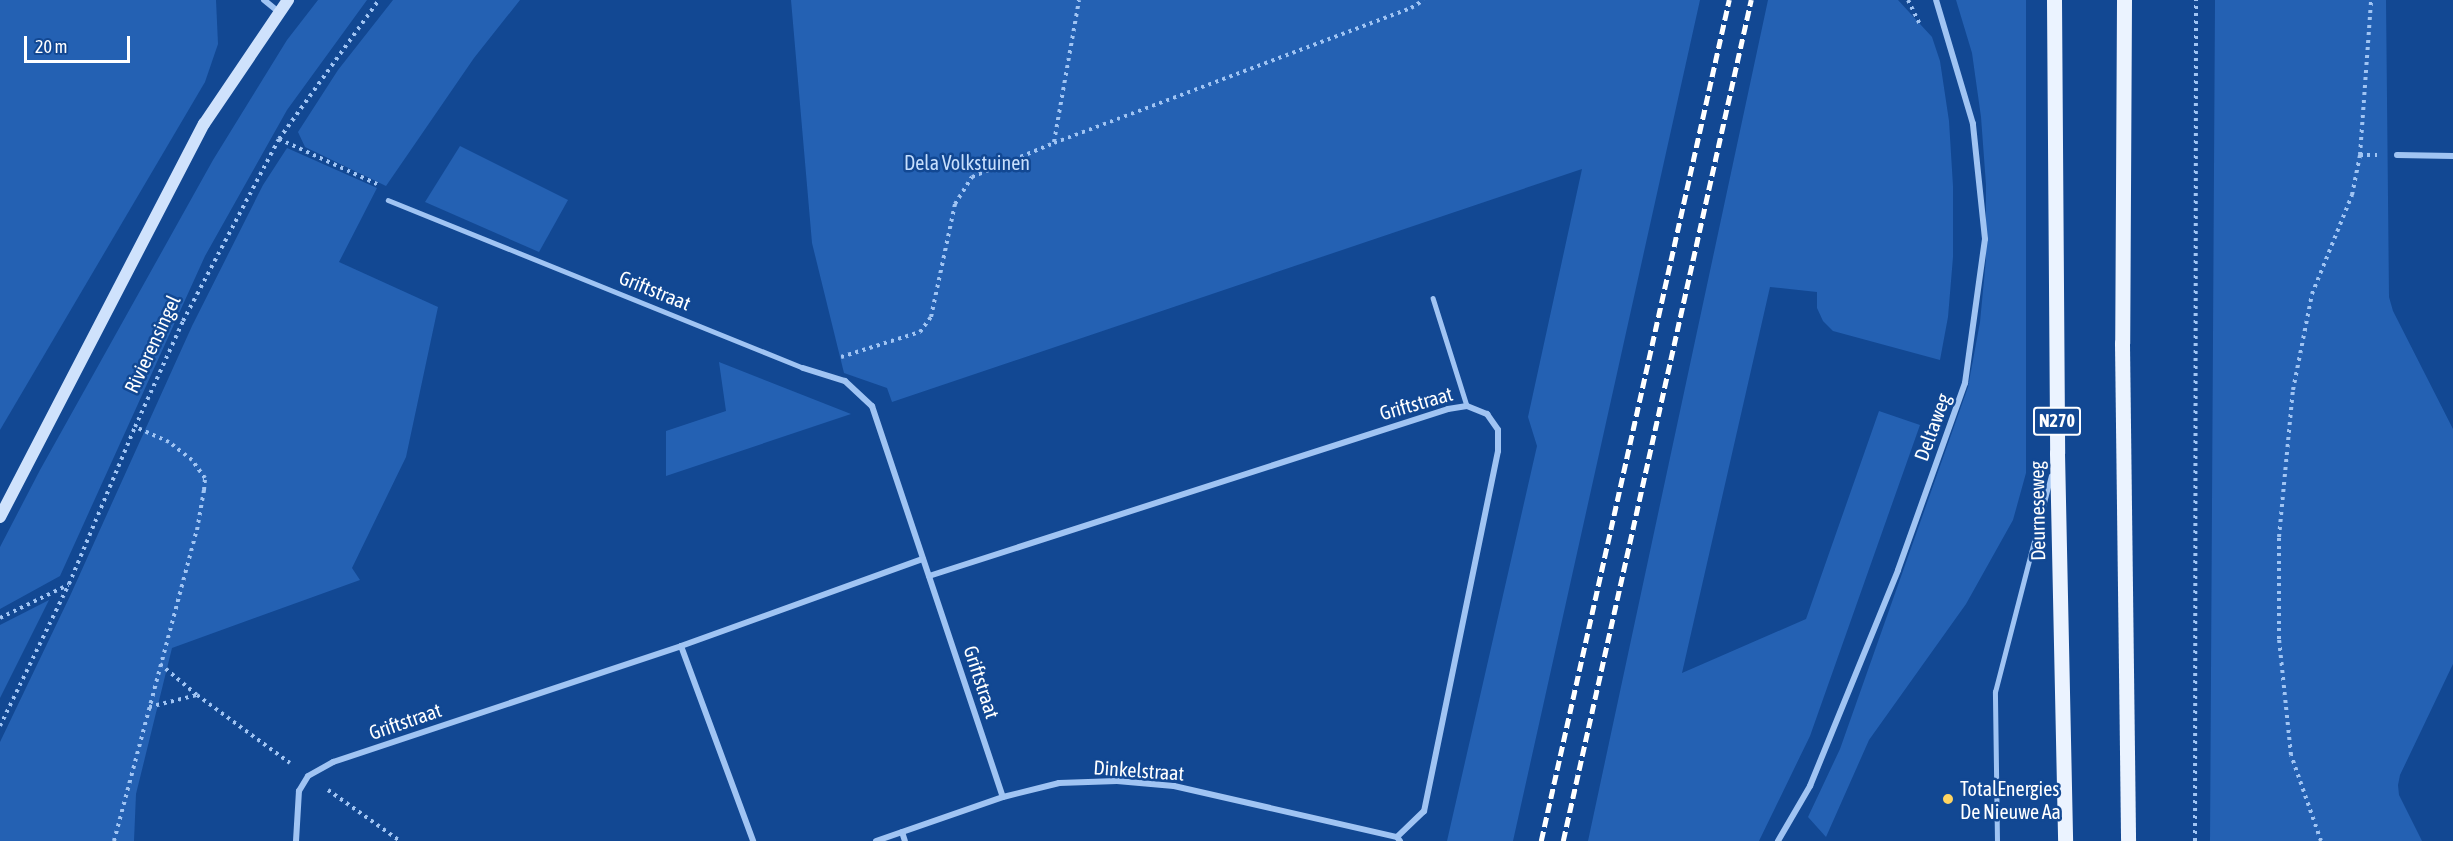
<!DOCTYPE html>
<html>
<head>
<meta charset="utf-8">
<style>
  body { margin:0 }
  #map { position:relative; width:2453px; height:841px; overflow:hidden; background:#124893; font-family:"Asap Condensed",sans-serif }
  div>[style] { position:absolute }
  [style*='--x'] { left:calc(var(--x)*1px); top:calc(var(--y)*1px); width:calc(var(--w)*1px); rotate:calc(var(--a)*1deg) }
  .green>* { inset:0; background:#2461b3 }
  .path>* { height:4px; margin-top:-2px; transform-origin:0; background:repeating-linear-gradient(90deg,#a0c4f3 0 3px,transparent 0 7.5px) }
  .service>* { height:4.5px; margin:-2.25px; padding:0 2.25px; transform-origin:2.25px; border-radius:2.25px; background:#a0c4f3 }
  .minor>* { height:6px; margin:-3px; padding:0 3px; transform-origin:3px; border-radius:3px; background:#a0c4f3 }
  .secondary>* { height:12px; margin:-6px; padding:0 6px; transform-origin:6px; border-radius:6px; background:#cfe2fc }
  .primary>* { height:15px; margin:-7.5px; padding:0 7.5px; transform-origin:7.5px; border-radius:7.5px; background:#ebf3ff }
  .rail>* { height:4.5px; margin-top:-2.25px; transform-origin:0; background:repeating-linear-gradient(90deg,#fff 0 10px,transparent 0 14.5px) }
  .dots>* { width:16px; height:16px; translate:-50% -50%; box-sizing:border-box; border:3px solid #124893; border-radius:50% }
  span { translate:-50% -50%; white-space:nowrap; text-align:center; line-height:1.15; -webkit-text-stroke:5px #124893; paint-order:stroke }
  .shield-label span { padding:2px 4px; background:#124893; border:2px solid; border-radius:4px; -webkit-text-stroke-width:0 }
  .shield-label { font-size:18px; color:#fff; font-weight:700 }
  .park-label { font-size:20px; color:#c7dffd }
  .street-label { font-size:20px; color:#fff }
  .poi-label { font-size:20px; color:#fff }
  .left { translate:0 -50%; text-align:left }
  .scale { position:absolute; left:24px; top:36px; width:106px; height:27px; box-sizing:border-box; border:3px solid #fff; border-top:0; padding-left:8px; font-size:18px; line-height:21px; white-space:nowrap; color:#fff; -webkit-text-stroke:4px #124893; paint-order:stroke }
</style>
</head>
<body>
<div id="map">
  <div class="green">
    <i style="clip-path:polygon(0 0,216px 0,218px 44px,205px 82px,0 430px)"></i>
    <i style="clip-path:polygon(318px 0,367px 0,287px 110px,205px 256px,60px 576px,0 609px,0 547px,40px 470px,213px 160px,287px 40px)"></i>
    <i style="clip-path:polygon(393px 0,520px 0,474px 58px,386px 186px,305px 147px,298px 132px,338px 70px)"></i>
    <i style="clip-path:polygon(791px 0,1700px 0,1513px 841px,1447px 841px,1537px 446px,1528px 417px,1582px 169px,892px 402px,887px 388px,844px 373px,812px 243px)"></i>
    <i style="clip-path:polygon(1768px 0,1898px 0,1932px 37px,1940px 61px,1949px 121px,1953px 186px,1953px 257px,1948px 317px,1940px 360px,1833px 331px,1823px 321px,1817px 308px,1817px 292px,1770px 287px,1682px 673px,1806px 619px,1879px 411px,1920px 425px,1810px 736px,1759px 841px,1588px 841px)"></i>
    <i style="clip-path:polygon(1956px 0,2026px 0,2026px 473px,2013px 520px,1966px 604px,1869px 740px,1826px 837px,1808px 817px,1840px 749px,1968px 387px,1980px 322px,1986px 259px,1986px 185px,1981px 117px,1972px 53px)"></i>
    <i style="clip-path:polygon(2215px 0,2386px 0,2389px 297px,2393px 311px,2453px 429px,2453px 664px,2400px 775px,2398px 785px,2399px 795px,2422px 841px,2210px 841px)"></i>
    <i style="clip-path:polygon(460px 146px,568px 200px,539px 252px,425px 202px)"></i>
    <i style="clip-path:polygon(287px 148px,377px 188px,339px 262px,438px 307px,406px 457px,352px 568px,360px 580px,172px 648px,136px 794px,134px 841px,0 841px,0 742px,70px 596px,192px 326px,263px 185px)"></i>
    <i style="clip-path:polygon(719px 362px,851px 414px,666px 476px,666px 431px,726px 411px)"></i>
    <i style="clip-path:polygon(49px 600px,0 698px,0 625px)"></i>
  </div>
  <div class="path">
    <i style="--x:1908;--y:0;--w:28;--a:64"></i>
    <i style="--x:279;--y:139;--w:108;--a:24.7"></i>
    <i style="--x:1054;--y:142;--w:144;--a:-80"></i>
    <i style="--x:2360;--y:155;--w:155;--a:-85.9"></i>
    <i style="--x:841;--y:357;--w:83;--a:-17.6"></i>
    <i style="--x:920;--y:332;--w:19;--a:-54"></i>
    <i style="--x:931;--y:317;--w:116;--a:-78"></i>
    <i style="--x:955;--y:204;--w:32;--a:-58"></i>
    <i style="--x:972;--y:177;--w:89;--a:-22.5"></i>
    <i style="--x:1054;--y:143;--w:382;--a:-20.7"></i>
    <i style="--x:1411;--y:8;--w:15;--a:-32"></i>
    <i style="--x:0;--y:618;--w:76;--a:-25.9"></i>
    <i style="--x:160;--y:664;--w:48;--a:40"></i>
    <i style="--x:197;--y:695;--w:115;--a:36.2"></i>
    <i style="--x:149;--y:707;--w:49;--a:-14"></i>
    <i style="--x:0;--y:726;--w:158;--a:-64.1"></i>
    <i style="--x:69;--y:584;--w:170;--a:-67.2"></i>
    <i style="--x:135;--y:427;--w:116;--a:-65.6"></i>
    <i style="--x:183;--y:321;--w:206;--a:-62.2"></i>
    <i style="--x:279;--y:139;--w:171;--a:-54.3"></i>
    <i style="--x:328;--y:790;--w:88;--a:35.3"></i>
    <i style="--x:114;--y:841;--w:322;--a:-75.1"></i>
    <i style="--x:197;--y:530;--w:41;--a:-80.1"></i>
    <i style="--x:204;--y:490;--w:12;--a:-85"></i>
    <i style="--x:205;--y:478;--w:22;--a:-126"></i>
    <i style="--x:192;--y:460;--w:29;--a:-142"></i>
    <i style="--x:169;--y:442;--w:37;--a:-156"></i>
    <i style="--x:2195;--y:841;--w:841;--a:-89.93"></i>
    <i style="--x:2321;--y:841;--w:91;--a:-109.2"></i>
    <i style="--x:2291;--y:755;--w:117;--a:-95.9"></i>
    <i style="--x:2279;--y:639;--w:102;--a:-90"></i>
    <i style="--x:2279;--y:537;--w:148;--a:-84.6"></i>
    <i style="--x:2293;--y:390;--w:98;--a:-78.8"></i>
    <i style="--x:2312;--y:294;--w:107;--a:-68"></i>
    <i style="--x:2352;--y:195;--w:41;--a:-78.7"></i>
    <i style="--x:2360;--y:155;--w:17;--a:0"></i>
  </div>
  <div class="service">
    <i style="--x:388;--y:200;--w:448;--a:22"></i>
    <i style="--x:1433;--y:298;--w:113;--a:72.5"></i>
    <i style="--x:1997;--y:841;--w:149;--a:-90.8"></i>
    <i style="--x:1995;--y:692;--w:223;--a:-75.5"></i>
  </div>
  <div class="minor">
    <i style="--x:264;--y:0;--w:19;--a:39"></i>
    <i style="--x:2397;--y:155;--w:56;--a:1"></i>
    <i style="--x:803;--y:368;--w:44;--a:17.2"></i>
    <i style="--x:845;--y:381;--w:37;--a:43"></i>
    <i style="--x:872;--y:406;--w:412;--a:71.5"></i>
    <i style="--x:929;--y:576;--w:545;--a:-17.84"></i>
    <i style="--x:1448;--y:409;--w:19;--a:-9"></i>
    <i style="--x:1467;--y:406;--w:22;--a:22"></i>
    <i style="--x:1487;--y:414;--w:19;--a:55"></i>
    <i style="--x:1498;--y:430;--w:21;--a:90"></i>
    <i style="--x:1498;--y:451;--w:368;--a:101.6"></i>
    <i style="--x:1424;--y:811;--w:37;--a:136"></i>
    <i style="--x:681;--y:646;--w:208;--a:69.7"></i>
    <i style="--x:902;--y:832;--w:9;--a:72"></i>
    <i style="--x:296;--y:841;--w:50;--a:-86.6"></i>
    <i style="--x:299;--y:791;--w:17;--a:-59"></i>
    <i style="--x:308;--y:776;--w:29;--a:-29"></i>
    <i style="--x:333;--y:762;--w:367;--a:-18.4"></i>
    <i style="--x:681;--y:646;--w:257;--a:-19.8"></i>
    <i style="--x:876;--y:841;--w:134;--a:-19.1"></i>
    <i style="--x:1003;--y:797;--w:58;--a:-14"></i>
    <i style="--x:1059;--y:783;--w:58;--a:-2"></i>
    <i style="--x:1117;--y:781;--w:57;--a:5"></i>
    <i style="--x:1174;--y:786;--w:229;--a:12.9"></i>
    <i style="--x:1397;--y:837;--w:5;--a:53"></i>
    <i style="--x:1778;--y:841;--w:64;--a:-59.8"></i>
    <i style="--x:1810;--y:786;--w:233;--a:-67.8"></i>
    <i style="--x:1898;--y:570;--w:199;--a:-70.3"></i>
    <i style="--x:1965;--y:383;--w:145;--a:-82.1"></i>
    <i style="--x:1985;--y:239;--w:116;--a:-96"></i>
    <i style="--x:1973;--y:124;--w:129;--a:-106.6"></i>
  </div>
  <div class="secondary">
    <i style="--x:0;--y:517;--w:443;--a:-62.6"></i>
    <i style="--x:204;--y:124;--w:150;--a:-55.9"></i>
  </div>
  <div class="primary">
    <i style="--x:2054;--y:0;--w:453;--a:89.6"></i>
    <i style="--x:2057;--y:453;--w:388;--a:88.8"></i>
    <i style="--x:2124;--y:0;--w:343;--a:90.3"></i>
    <i style="--x:2122;--y:343;--w:498;--a:89.3"></i>
  </div>
  <div class="rail">
    <i style="--x:1541;--y:841;--w:862;--a:-77.4"></i>
    <i style="--x:1563;--y:841;--w:862;--a:-77.4"></i>
  </div>
  <div class="dots">
    <i style="left:1948px;top:799px;background:#ffd561"></i>
  </div>
  <div class="shield-label">
    <span style="left:2057px;top:421px">N270</span>
  </div>
  <div class="park-label">
    <span style="left:967px;top:162px">Dela Volkstuinen</span>
  </div>
  <div class="street-label">
    <span style="left:655px;top:290px;rotate:22deg">Griftstraat</span>
    <span style="left:152px;top:344px;rotate:-65deg">Rivierensingel</span>
    <span style="left:1416px;top:403px;rotate:-16deg">Griftstraat</span>
    <span style="left:1932px;top:427px;rotate:-70deg">Deltaweg</span>
    <span style="left:2037px;top:511px;rotate:-91deg">Deurneseweg</span>
    <span style="left:982px;top:682px;rotate:72deg">Griftstraat</span>
    <span style="left:405px;top:721px;rotate:-19deg">Griftstraat</span>
    <span style="left:1139px;top:770px;rotate:4deg">Dinkelstraat</span>
  </div>
  <div class="poi-label">
    <span class="left" style="left:1960px;top:800px">TotalEnergies<br>De Nieuwe Aa</span>
  </div>
  <div class="scale">20 m</div>
</div>
</body>
</html>
